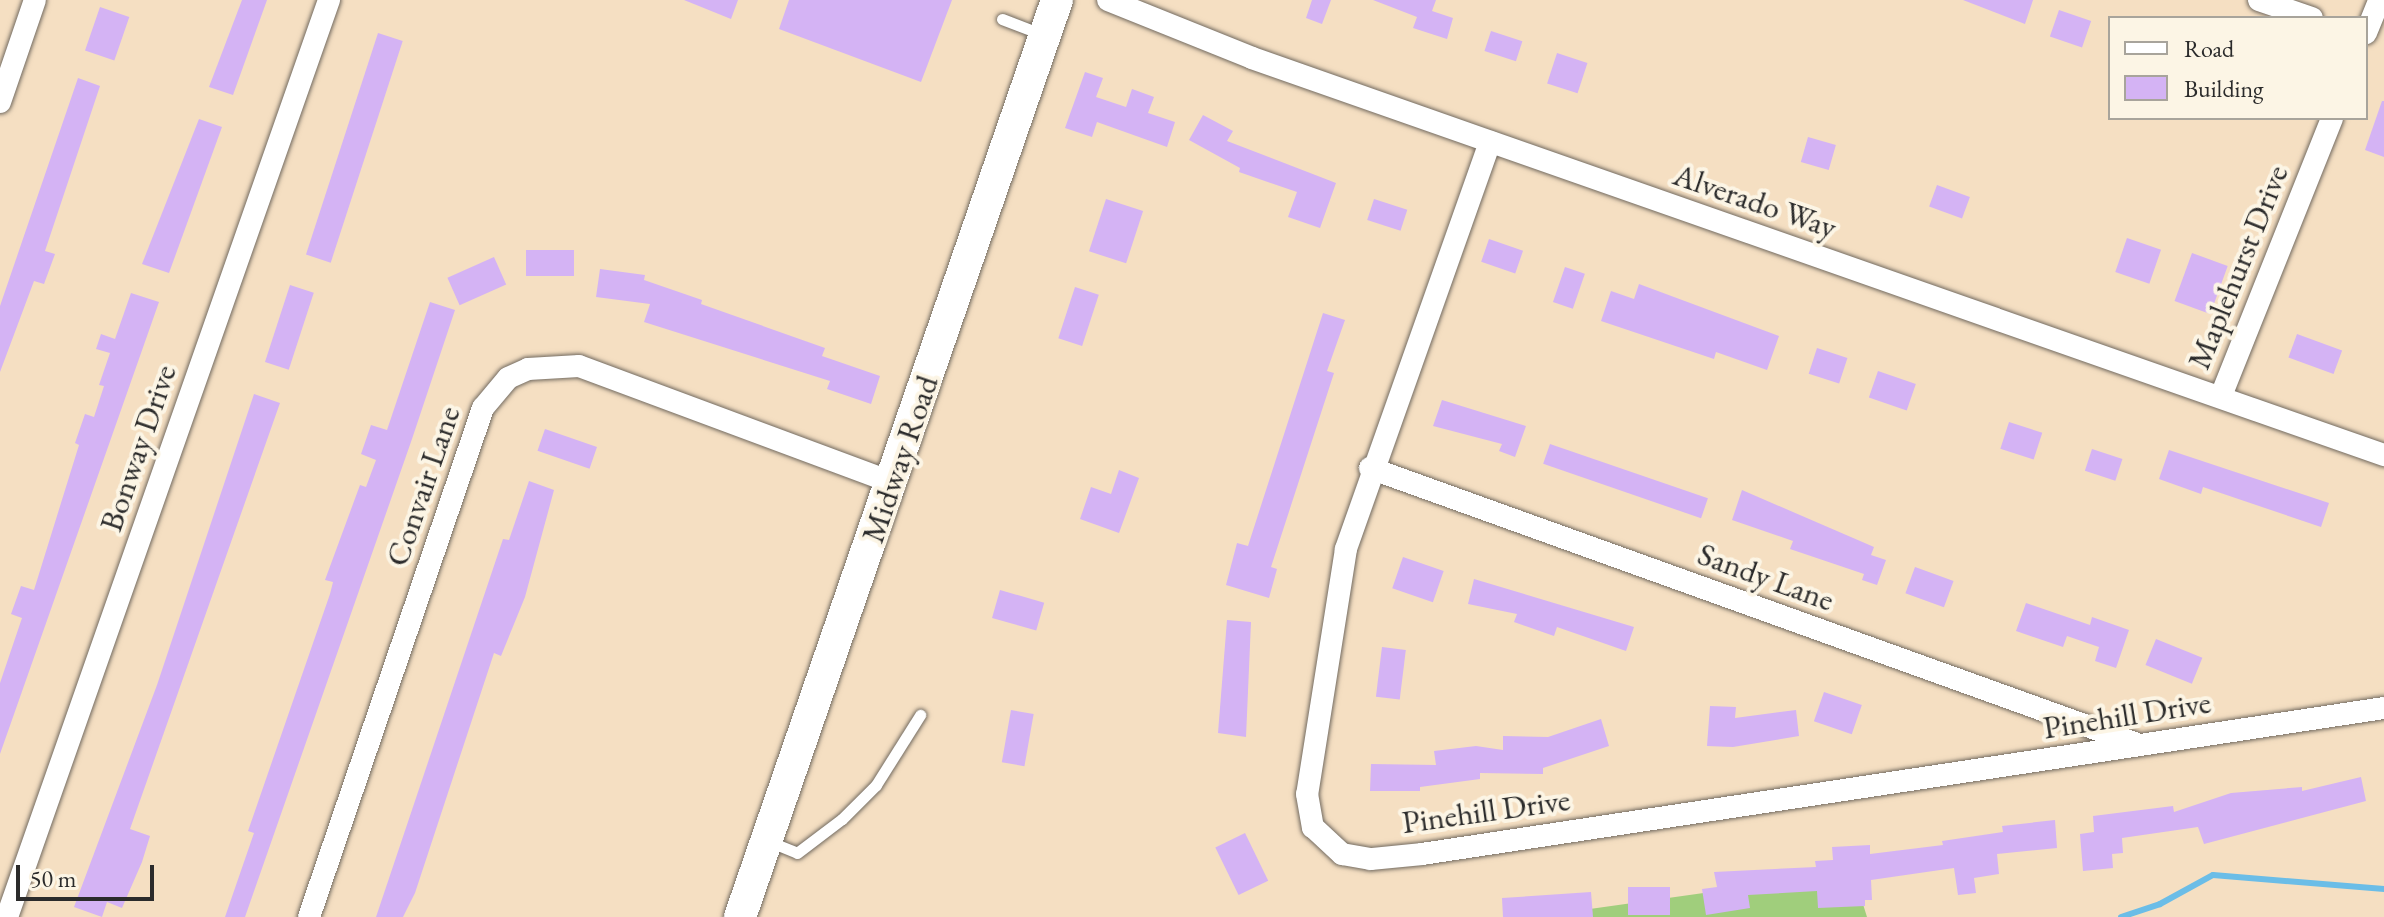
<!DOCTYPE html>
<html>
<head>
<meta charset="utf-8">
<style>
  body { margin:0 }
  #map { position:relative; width:2384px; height:917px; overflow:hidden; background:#f5dfc2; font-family:"EB Garamond",serif }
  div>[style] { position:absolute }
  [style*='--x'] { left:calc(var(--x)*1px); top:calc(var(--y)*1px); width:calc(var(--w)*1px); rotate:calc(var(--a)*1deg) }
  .green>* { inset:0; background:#a0ce7c }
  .stream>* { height:6px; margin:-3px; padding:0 3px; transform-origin:3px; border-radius:3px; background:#6bbde7 }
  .building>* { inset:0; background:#d4b3f4; transform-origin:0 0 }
  .roads { filter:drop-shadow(0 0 2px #726a60) drop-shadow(0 0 2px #726a60) }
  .lane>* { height:11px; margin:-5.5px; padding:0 5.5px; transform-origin:5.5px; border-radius:5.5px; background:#fff }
  .street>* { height:22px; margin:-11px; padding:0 11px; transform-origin:11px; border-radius:11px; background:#fff }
  .secondary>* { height:32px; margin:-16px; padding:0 16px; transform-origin:16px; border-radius:16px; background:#fff }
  span { translate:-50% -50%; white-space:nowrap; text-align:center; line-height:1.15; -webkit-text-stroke:8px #fcf5e5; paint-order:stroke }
  .street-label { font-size:32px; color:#2b2b2b }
  .legend { position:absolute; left:2108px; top:16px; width:260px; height:104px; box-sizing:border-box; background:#fcf5e5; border:2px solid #a8a49b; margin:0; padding:10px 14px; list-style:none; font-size:24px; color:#2b2b2b }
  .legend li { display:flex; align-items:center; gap:16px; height:40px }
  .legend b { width:40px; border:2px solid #a8a49b }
  .scale { position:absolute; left:16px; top:865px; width:138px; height:36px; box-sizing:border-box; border:4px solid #2b2b2b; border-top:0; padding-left:10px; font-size:24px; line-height:28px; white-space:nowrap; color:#2b2b2b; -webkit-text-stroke:6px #fcf5e5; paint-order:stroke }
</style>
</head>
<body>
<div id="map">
  <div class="green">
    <i style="clip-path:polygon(1853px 872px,1867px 917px,1533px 917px)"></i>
  </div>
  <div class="stream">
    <i style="--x:2121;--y:917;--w:41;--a:-18.4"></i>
    <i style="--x:2160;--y:904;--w:60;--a:-28.7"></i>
    <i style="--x:2213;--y:875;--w:172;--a:4.7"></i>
  </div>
  <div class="building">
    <i style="clip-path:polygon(242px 0,267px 0,233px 95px,209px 87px)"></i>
    <i style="clip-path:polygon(684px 0,738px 0,731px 19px)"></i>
    <i style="clip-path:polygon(789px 0,952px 0,921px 82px,779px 29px)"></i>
    <i style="clip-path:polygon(1312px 0,1331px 0,1322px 24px,1306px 18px)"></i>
    <i style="clip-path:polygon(1373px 0,1436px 0,1432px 11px,1453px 18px,1447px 39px,1413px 28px,1417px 17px)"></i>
    <i style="clip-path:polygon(1963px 0,2033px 0,2025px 24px)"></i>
    <i style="left:100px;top:7px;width:31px;height:46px;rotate:19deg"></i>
    <i style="left:2059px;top:10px;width:34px;height:28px;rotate:19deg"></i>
    <i style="left:1491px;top:31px;width:33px;height:21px;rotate:18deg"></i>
    <i style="left:378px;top:33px;width:26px;height:233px;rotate:18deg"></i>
    <i style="left:1557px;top:53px;width:32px;height:32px;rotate:18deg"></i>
    <i style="clip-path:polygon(1085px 72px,1103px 78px,1096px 97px,1126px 107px,1132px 89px,1154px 97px,1148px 113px,1175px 122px,1167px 147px,1097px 122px,1092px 137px,1065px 128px)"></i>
    <i style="clip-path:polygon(78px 78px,100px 86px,45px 251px,55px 254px,44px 284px,34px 281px,0 372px,0 306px)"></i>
    <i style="clip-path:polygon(2382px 101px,2384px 101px,2384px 157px,2365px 150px)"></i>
    <i style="clip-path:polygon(1203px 115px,1233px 131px,1227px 141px,1336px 183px,1320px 228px,1288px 217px,1297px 192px,1239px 172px,1240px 168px,1189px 140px)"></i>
    <i style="clip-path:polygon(199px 119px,222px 127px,169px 273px,142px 264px)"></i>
    <i style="left:1808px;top:137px;width:29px;height:26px;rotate:16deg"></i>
    <i style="left:1937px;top:185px;width:35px;height:23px;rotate:20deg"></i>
    <i style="left:1106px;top:199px;width:39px;height:55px;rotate:18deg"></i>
    <i style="left:1374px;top:199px;width:35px;height:22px;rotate:18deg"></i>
    <i style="left:2127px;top:238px;width:36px;height:36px;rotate:19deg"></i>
    <i style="left:1489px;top:239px;width:36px;height:24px;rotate:19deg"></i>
    <i style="left:574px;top:250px;width:26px;height:48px;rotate:90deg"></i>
    <i style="left:2192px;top:253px;width:38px;height:51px;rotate:20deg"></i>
    <i style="left:494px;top:257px;width:30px;height:51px;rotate:66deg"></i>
    <i style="left:1565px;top:267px;width:21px;height:37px;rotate:19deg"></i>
    <i style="clip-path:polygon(600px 269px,645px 275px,644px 280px,702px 300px,701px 304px,825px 348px,822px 356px,880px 376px,871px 404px,827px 389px,830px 381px,644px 322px,650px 304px,596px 297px)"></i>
    <i style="clip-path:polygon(1639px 284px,1779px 336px,1767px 370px,1716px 352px,1714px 359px,1601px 321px,1611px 291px,1634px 299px)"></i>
    <i style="left:290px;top:285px;width:25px;height:81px;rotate:18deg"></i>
    <i style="left:1075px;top:287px;width:25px;height:54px;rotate:18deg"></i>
    <i style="clip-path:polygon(131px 293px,159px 302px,0 754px,0 683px,22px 618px,11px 614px,21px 586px,34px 590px,79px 445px,75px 443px,85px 414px,94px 417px,104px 386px,99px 385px,110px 353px,96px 349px,101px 334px,115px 339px)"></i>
    <i style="clip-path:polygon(430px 302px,455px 310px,412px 439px,245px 917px,225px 917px,254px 833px,248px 831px,330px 594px,333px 582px,325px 580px,360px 485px,366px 487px,376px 460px,361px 454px,371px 425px,387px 430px)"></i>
    <i style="clip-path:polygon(1323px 313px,1345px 320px,1327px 371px,1334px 373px,1271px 567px,1277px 569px,1269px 598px,1226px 585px,1237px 543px,1248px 546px)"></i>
    <i style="left:2297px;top:334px;width:48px;height:25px;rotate:20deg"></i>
    <i style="left:1817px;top:348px;width:32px;height:27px;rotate:18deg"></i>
    <i style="left:1878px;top:371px;width:40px;height:28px;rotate:19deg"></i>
    <i style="clip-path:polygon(254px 394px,280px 403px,130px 829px,150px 836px,142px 862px,122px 908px,107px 902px,102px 917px,74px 907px,157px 685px)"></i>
    <i style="clip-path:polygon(1442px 400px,1526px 426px,1515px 457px,1499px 451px,1502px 444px,1433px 426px)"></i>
    <i style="left:2009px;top:422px;width:35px;height:28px;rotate:18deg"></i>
    <i style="left:545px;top:429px;width:55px;height:23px;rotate:19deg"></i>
    <i style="left:1550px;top:444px;width:167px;height:21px;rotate:19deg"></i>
    <i style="left:2092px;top:449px;width:32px;height:23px;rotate:18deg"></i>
    <i style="clip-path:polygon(2169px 450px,2329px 503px,2321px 527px,2203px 487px,2201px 494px,2159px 479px)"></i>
    <i style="clip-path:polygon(1119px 470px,1139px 478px,1119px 533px,1080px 519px,1091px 487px,1111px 494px)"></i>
    <i style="clip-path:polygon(529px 481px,554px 490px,525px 597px,501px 656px,494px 653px,415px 893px,403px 917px,376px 917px,503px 539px,509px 540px)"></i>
    <i style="clip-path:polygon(1742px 490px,1874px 547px,1871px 555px,1886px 560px,1877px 585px,1862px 580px,1864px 574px,1790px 549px,1793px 541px,1732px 520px)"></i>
    <i style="left:1403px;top:557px;width:43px;height:33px;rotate:19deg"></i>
    <i style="left:1915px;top:567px;width:41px;height:28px;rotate:20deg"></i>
    <i style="clip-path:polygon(1474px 579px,1634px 627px,1626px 651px,1557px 627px,1554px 636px,1514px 622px,1517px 614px,1468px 604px)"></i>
    <i style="left:1000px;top:590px;width:46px;height:29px;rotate:16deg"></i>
    <i style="clip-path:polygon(2026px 603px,2090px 625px,2092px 617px,2129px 630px,2116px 668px,2095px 661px,2099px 647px,2067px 636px,2063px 647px,2016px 631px)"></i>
    <i style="clip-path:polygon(1227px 620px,1251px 622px,1246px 737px,1218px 733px)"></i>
    <i style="left:2156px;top:639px;width:50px;height:28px;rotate:22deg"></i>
    <i style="left:1382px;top:647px;width:24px;height:50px;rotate:7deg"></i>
    <i style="left:1824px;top:692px;width:40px;height:31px;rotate:19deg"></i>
    <i style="clip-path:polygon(1710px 706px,1736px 707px,1735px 718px,1796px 710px,1799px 736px,1733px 747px,1707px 746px)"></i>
    <i style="left:1011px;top:710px;width:23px;height:53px;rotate:10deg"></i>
    <i style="clip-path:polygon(1601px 719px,1609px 746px,1543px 768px,1543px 774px,1480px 773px,1480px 779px,1420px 787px,1420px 791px,1370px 791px,1371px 764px,1436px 765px,1434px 751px,1476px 746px,1503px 750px,1503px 736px,1548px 737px)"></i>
    <i style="clip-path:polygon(2361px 777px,2366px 801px,2204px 844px,2198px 827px,2122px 838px,2123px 853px,2112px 854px,2113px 868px,2083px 871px,2080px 834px,2094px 832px,2093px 816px,2173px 806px,2174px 812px,2231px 793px,2302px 787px,2302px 791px)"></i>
    <i style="clip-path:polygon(2055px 820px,2057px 848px,1997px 854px,1999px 874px,1974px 878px,1976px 893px,1958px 895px,1954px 868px,1871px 880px,1872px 900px,1865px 900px,1865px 906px,1818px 908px,1817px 891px,1748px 895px,1750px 908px,1706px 915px,1702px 889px,1717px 887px,1714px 872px,1816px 867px,1815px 861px,1833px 860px,1832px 847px,1870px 845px,1870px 854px,1943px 845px,1942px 841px,2003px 832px,2002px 826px)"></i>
    <i style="left:1245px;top:833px;width:53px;height:33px;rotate:64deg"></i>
    <i style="left:1628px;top:887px;width:42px;height:28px"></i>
    <i style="clip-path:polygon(1591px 892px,1593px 917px,1503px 917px,1502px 898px)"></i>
  </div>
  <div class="roads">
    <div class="lane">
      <i style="--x:1002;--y:19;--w:45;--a:20.9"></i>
      <i style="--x:768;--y:841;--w:31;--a:22"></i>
      <i style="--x:797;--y:853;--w:56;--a:-37.1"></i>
      <i style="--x:842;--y:819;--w:48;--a:-45"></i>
      <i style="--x:876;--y:785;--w:83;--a:-57.8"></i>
    </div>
    <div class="street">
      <i style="--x:1108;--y:0;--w:155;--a:21.9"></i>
      <i style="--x:1252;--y:58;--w:1200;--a:19.33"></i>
      <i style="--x:2259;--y:0;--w:56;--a:18.8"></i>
      <i style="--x:2366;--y:33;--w:35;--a:-68"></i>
      <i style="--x:0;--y:102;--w:108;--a:-71.1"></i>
      <i style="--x:1490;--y:142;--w:432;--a:109.5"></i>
      <i style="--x:1346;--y:549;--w:248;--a:99"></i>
      <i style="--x:1307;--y:794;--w:34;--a:80"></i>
      <i style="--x:1313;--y:827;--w:40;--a:43"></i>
      <i style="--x:1342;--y:854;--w:29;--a:10"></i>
      <i style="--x:1371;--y:859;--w:51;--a:-5.6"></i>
      <i style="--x:1422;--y:854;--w:973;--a:-8.63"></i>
      <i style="--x:2221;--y:396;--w:299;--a:-68.2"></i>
      <i style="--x:1370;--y:468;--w:815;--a:19.79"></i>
      <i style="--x:7;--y:917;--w:972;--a:-70.65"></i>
      <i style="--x:309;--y:917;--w:538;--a:-71.13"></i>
      <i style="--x:483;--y:408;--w:39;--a:-50"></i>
      <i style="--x:508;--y:378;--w:22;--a:-24"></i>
      <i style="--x:528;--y:369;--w:51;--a:-3.4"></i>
      <i style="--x:579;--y:366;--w:335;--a:20.4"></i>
    </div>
    <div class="secondary">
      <i style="--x:740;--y:917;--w:970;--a:-70.93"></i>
    </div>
  </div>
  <div class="street-label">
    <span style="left:1755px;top:201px;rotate:19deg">Alverado Way</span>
    <span style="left:2238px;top:267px;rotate:-68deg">Maplehurst Drive</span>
    <span style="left:138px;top:448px;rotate:-71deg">Bonway Drive</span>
    <span style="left:900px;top:459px;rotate:-71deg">Midway Road</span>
    <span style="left:423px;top:486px;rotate:-71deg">Convair Lane</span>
    <span style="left:1766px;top:577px;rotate:20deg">Sandy Lane</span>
    <span style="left:2127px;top:715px;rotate:-9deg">Pinehill Drive</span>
    <span style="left:1486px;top:811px;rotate:-8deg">Pinehill Drive</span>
  </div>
  <ul class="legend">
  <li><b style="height:10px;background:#fff"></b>Road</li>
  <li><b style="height:22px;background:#d4b3f4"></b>Building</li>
  </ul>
  <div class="scale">50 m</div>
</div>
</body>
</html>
